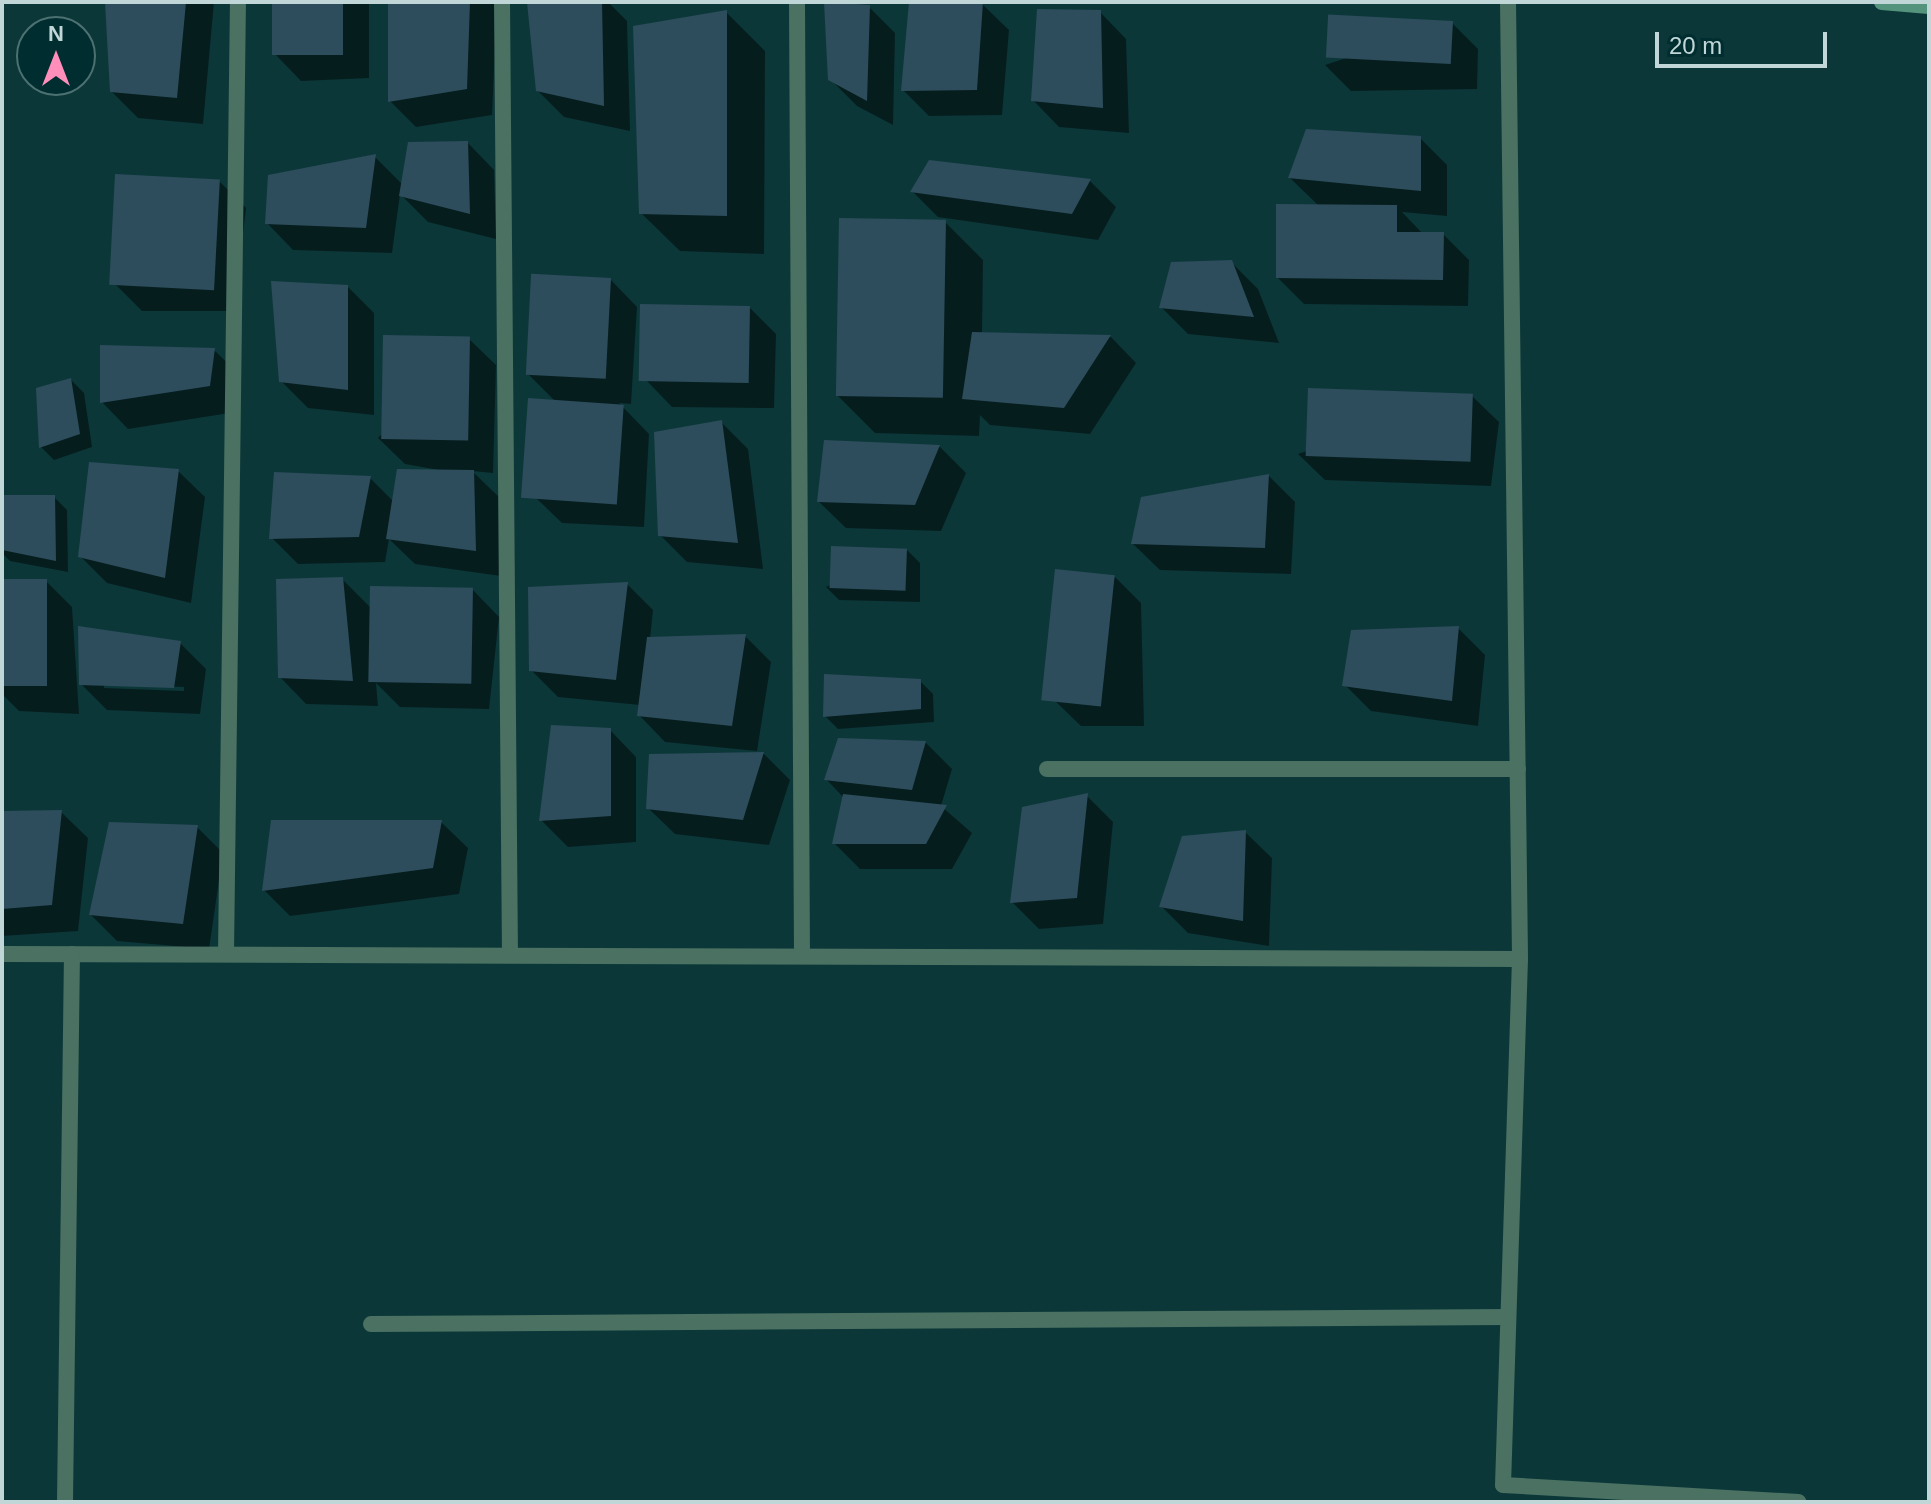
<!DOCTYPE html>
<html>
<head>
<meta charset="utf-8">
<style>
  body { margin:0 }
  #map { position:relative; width:1931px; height:1504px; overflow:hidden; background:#0c3739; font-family:Arial,sans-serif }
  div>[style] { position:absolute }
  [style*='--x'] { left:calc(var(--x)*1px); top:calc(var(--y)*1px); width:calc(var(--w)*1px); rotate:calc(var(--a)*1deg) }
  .shadow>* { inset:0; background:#0007 }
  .building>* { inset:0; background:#2d4d5c; transform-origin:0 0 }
  .street>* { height:16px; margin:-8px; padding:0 8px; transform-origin:8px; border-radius:8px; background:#4a7161 }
  .secondary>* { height:16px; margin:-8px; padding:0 8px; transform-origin:8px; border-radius:8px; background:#55947c }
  span { translate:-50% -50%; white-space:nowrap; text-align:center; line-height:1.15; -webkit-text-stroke:8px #002d2f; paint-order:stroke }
  .frame { position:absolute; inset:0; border:4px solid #c1d6d7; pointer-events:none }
  .north { position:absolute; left:16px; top:16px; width:80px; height:80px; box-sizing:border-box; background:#002d2f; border:2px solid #4d7172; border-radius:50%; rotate:0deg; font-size:22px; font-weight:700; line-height:32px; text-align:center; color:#c1d6d7 }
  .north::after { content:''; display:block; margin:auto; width:28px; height:36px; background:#ff8eba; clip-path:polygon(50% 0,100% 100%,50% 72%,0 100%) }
  .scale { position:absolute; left:1655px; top:32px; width:172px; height:36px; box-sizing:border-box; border:4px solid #c1d6d7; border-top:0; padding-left:10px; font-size:24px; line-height:28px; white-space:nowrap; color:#c1d6d7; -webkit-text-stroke:6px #002d2f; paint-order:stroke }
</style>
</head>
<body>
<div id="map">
  <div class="shadow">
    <i style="clip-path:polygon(107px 2px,214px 2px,203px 124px,138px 118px,112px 92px)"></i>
    <i style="clip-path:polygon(274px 2px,369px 2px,369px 78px,301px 81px,275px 54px)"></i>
    <i style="clip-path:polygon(390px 2px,497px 2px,492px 115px,416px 127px,390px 101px)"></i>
    <i style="clip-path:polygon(529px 2px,608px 2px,627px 21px,630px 131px,564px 117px,538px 91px)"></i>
    <i style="clip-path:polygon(911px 2px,982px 4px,1009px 30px,1002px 115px,929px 116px,903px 90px)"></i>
    <i style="clip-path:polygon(869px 7px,895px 33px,893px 125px,857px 106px,830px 79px)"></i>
    <i style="clip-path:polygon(1100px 12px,1126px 39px,1129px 133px,1059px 127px,1033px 100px)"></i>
    <i style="clip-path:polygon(727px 13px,765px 51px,764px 254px,680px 251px,641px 213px)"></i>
    <i style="clip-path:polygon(1452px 23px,1478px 49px,1477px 89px,1351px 91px,1325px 65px)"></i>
    <i style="clip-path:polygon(1420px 138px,1447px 165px,1447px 216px,1402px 212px,1423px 234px,1443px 234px,1469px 260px,1468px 306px,1304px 304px,1278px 278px,1319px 206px,1290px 178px)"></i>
    <i style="clip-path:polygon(468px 143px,494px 170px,496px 239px,428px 222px,400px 194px,392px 253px,293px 250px,267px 223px,375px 157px,403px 185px)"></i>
    <i style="clip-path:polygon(930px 162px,1090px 181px,1116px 207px,1098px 240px,938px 217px,912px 191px)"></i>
    <i style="clip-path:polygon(219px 181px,246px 208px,234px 311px,142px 311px,115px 284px)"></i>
    <i style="clip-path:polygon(945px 222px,983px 260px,982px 334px,1111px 337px,1136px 363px,1090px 434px,990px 425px,980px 415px,979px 436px,875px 433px,837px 395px)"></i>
    <i style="clip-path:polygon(1231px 262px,1258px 289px,1279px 343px,1188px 334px,1161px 307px)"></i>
    <i style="clip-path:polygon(611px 280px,637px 307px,631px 404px,619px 403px,649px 434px,644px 527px,562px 523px,535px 497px,556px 402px,528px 374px)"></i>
    <i style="clip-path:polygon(348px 287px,374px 313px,374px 415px,308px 408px,281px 381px)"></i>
    <i style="clip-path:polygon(750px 308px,776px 334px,774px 408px,672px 407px,646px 380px)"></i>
    <i style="clip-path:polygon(469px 339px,496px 365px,493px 473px,472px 471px,500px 498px,501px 576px,415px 564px,389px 539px,385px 562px,298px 564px,272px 538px,370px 478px,394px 502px,450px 472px,405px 464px,378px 438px)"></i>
    <i style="clip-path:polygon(214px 350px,241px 376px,236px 412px,128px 429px,102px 402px)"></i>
    <i style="clip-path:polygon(71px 380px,84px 393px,92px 447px,54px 460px,41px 447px)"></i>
    <i style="clip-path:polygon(1472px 396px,1499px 422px,1491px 486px,1325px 480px,1298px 454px)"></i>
    <i style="clip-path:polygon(722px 423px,748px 449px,763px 569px,687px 562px,660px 535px)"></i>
    <i style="clip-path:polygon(826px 442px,940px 447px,966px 473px,941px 531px,846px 528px,819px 502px)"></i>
    <i style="clip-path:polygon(178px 471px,205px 497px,191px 603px,107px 583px,80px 556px)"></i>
    <i style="clip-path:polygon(1269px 476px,1295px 502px,1291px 574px,1160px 570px,1133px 544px)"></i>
    <i style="clip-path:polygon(2px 497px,54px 497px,67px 510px,68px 572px,10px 561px,2px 553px)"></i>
    <i style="clip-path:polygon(907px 550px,920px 563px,920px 602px,839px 600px,826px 587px)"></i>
    <i style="clip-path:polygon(1115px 577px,1141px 603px,1144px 726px,1081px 726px,1054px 700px)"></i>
    <i style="clip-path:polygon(342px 579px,372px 609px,473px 590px,499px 617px,489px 709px,400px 707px,376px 683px,378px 706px,306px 704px,280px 677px)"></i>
    <i style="clip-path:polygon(2px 581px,46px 581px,72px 607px,79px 714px,19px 711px,2px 694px)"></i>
    <i style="clip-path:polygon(627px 584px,653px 610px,650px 639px,745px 636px,771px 662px,757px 751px,665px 742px,639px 715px,640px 705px,558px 697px,531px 670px)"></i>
    <i style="clip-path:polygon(1458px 628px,1485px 655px,1478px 726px,1371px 711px,1345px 685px)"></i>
    <i style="clip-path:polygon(evenodd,180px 643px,206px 669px,200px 714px,107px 710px,81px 684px,180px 643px,104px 684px,184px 687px,184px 691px,104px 688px,104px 684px)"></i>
    <i style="clip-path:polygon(920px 681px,933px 694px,934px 722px,838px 729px,825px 716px)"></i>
    <i style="clip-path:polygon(610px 730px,636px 757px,636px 842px,568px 847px,541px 820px)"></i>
    <i style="clip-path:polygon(839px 740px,926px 743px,952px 769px,941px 806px,972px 833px,952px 869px,860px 869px,834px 843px,844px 798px,826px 779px)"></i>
    <i style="clip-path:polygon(764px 754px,790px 780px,769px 845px,675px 834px,648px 808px,651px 756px)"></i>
    <i style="clip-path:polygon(1087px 796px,1113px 822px,1103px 924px,1039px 929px,1012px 902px)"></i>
    <i style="clip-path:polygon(61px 812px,88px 838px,78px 931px,2px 936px,2px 813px)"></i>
    <i style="clip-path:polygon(441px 822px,468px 848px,459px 894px,290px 916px,264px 890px)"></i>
    <i style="clip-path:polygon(197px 827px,223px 853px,209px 949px,117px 941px,91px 915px)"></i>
    <i style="clip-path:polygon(1245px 832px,1272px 858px,1269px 946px,1188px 933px,1161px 906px)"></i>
  </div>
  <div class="building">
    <i style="clip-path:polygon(105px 2px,186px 2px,177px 98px,110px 92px)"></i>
    <i style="left:272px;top:2px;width:71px;height:53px"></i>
    <i style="clip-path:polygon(388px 2px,470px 2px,467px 89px,388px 102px)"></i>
    <i style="clip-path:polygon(527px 2px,602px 2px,604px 106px,536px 91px)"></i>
    <i style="clip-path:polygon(824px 2px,870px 5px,867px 101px,828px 80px)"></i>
    <i style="clip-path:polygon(909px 2px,983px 2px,977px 90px,901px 91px)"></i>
    <i style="clip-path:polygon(1037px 9px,1101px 10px,1103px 108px,1031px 101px)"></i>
    <i style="clip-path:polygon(727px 10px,727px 216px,639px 214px,633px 26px)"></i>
    <i style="left:1453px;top:21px;width:43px;height:125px;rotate:93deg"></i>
    <i style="clip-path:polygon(1306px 129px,1421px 136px,1421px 191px,1288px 178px)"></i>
    <i style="clip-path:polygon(468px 141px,470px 214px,399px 196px,408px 142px)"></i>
    <i style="clip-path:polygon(376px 154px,366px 228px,265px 224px,268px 175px)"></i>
    <i style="clip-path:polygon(929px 160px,1091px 179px,1072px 214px,910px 192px)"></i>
    <i style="left:115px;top:174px;width:105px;height:111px;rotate:3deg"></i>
    <i style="clip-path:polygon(1276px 204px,1397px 205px,1397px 232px,1444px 232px,1443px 280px,1276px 278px)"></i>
    <i style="left:839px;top:218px;width:107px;height:178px;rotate:1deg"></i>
    <i style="clip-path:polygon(1232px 260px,1254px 317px,1159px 308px,1171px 262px)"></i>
    <i style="left:611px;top:278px;width:101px;height:80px;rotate:93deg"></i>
    <i style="clip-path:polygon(271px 281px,348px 285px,348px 390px,279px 382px)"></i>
    <i style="left:640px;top:304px;width:110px;height:77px;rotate:1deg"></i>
    <i style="clip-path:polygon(972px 332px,1111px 335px,1064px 408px,962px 399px)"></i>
    <i style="left:383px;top:335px;width:87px;height:104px;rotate:1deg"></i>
    <i style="clip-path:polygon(100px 345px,215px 348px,210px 386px,100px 403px)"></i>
    <i style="clip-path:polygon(71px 378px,80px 434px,39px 448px,36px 388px)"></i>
    <i style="left:1308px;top:388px;width:165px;height:68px;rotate:2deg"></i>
    <i style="left:528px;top:398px;width:96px;height:100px;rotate:4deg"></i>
    <i style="clip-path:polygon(722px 420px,738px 543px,658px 536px,654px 432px)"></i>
    <i style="clip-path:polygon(824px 440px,940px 445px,915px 505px,817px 502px)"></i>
    <i style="clip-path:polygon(89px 462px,179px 469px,165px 578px,78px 557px)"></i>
    <i style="clip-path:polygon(397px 469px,474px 470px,476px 551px,386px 539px)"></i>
    <i style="clip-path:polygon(274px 472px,371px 476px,359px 537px,269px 539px)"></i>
    <i style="clip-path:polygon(1269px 474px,1265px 548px,1131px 544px,1141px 497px)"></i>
    <i style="clip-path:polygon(2px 495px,55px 495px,56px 561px,2px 550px)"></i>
    <i style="left:831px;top:546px;width:76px;height:42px;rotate:2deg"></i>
    <i style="left:1055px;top:569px;width:60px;height:132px;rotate:6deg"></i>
    <i style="clip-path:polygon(343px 577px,353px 681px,278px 678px,276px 579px)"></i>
    <i style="left:2px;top:579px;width:45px;height:107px"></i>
    <i style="clip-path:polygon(628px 582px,616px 680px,529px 671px,528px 587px)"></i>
    <i style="left:370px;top:586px;width:103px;height:96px;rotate:1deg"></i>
    <i style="clip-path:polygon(78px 626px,181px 641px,174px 688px,79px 685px)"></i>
    <i style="clip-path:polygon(1459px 626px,1452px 701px,1342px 686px,1351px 630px)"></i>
    <i style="clip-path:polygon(746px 634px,732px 726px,637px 716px,647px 637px)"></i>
    <i style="clip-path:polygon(824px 674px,921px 679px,921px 709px,823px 717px)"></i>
    <i style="clip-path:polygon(551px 725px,611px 728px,611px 816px,539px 821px)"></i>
    <i style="clip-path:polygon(838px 738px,926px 741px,912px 790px,824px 780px)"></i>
    <i style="clip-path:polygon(764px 752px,743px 820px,646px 809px,649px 754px)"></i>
    <i style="clip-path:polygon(1088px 793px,1077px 898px,1010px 903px,1022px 807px)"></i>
    <i style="clip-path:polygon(843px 794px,947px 805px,926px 844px,832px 844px)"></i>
    <i style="clip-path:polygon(62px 810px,52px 905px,2px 909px,2px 811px)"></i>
    <i style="clip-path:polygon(271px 820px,442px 820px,433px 868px,262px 891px)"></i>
    <i style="clip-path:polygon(109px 822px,198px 825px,183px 924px,89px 915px)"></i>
    <i style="clip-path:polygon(1246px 830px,1243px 921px,1159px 907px,1182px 836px)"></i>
  </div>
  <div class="street">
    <i style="--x:502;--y:2;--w:953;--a:89.52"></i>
    <i style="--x:797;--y:2;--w:954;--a:89.7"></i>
    <i style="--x:1508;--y:2;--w:957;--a:89.28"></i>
    <i style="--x:1520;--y:959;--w:526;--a:91.85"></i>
    <i style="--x:1503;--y:1485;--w:296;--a:3.3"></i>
    <i style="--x:1047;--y:769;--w:471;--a:0"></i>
    <i style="--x:2;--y:954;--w:1518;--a:0.19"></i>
    <i style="--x:226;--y:954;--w:952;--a:-89.28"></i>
    <i style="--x:371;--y:1324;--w:1137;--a:-0.35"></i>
    <i style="--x:65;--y:1502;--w:548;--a:-89.27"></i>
  </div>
  <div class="secondary">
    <i style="--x:1882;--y:2;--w:47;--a:4.9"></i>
  </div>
  <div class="frame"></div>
  <div class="north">N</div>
  <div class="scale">20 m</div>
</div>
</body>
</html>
